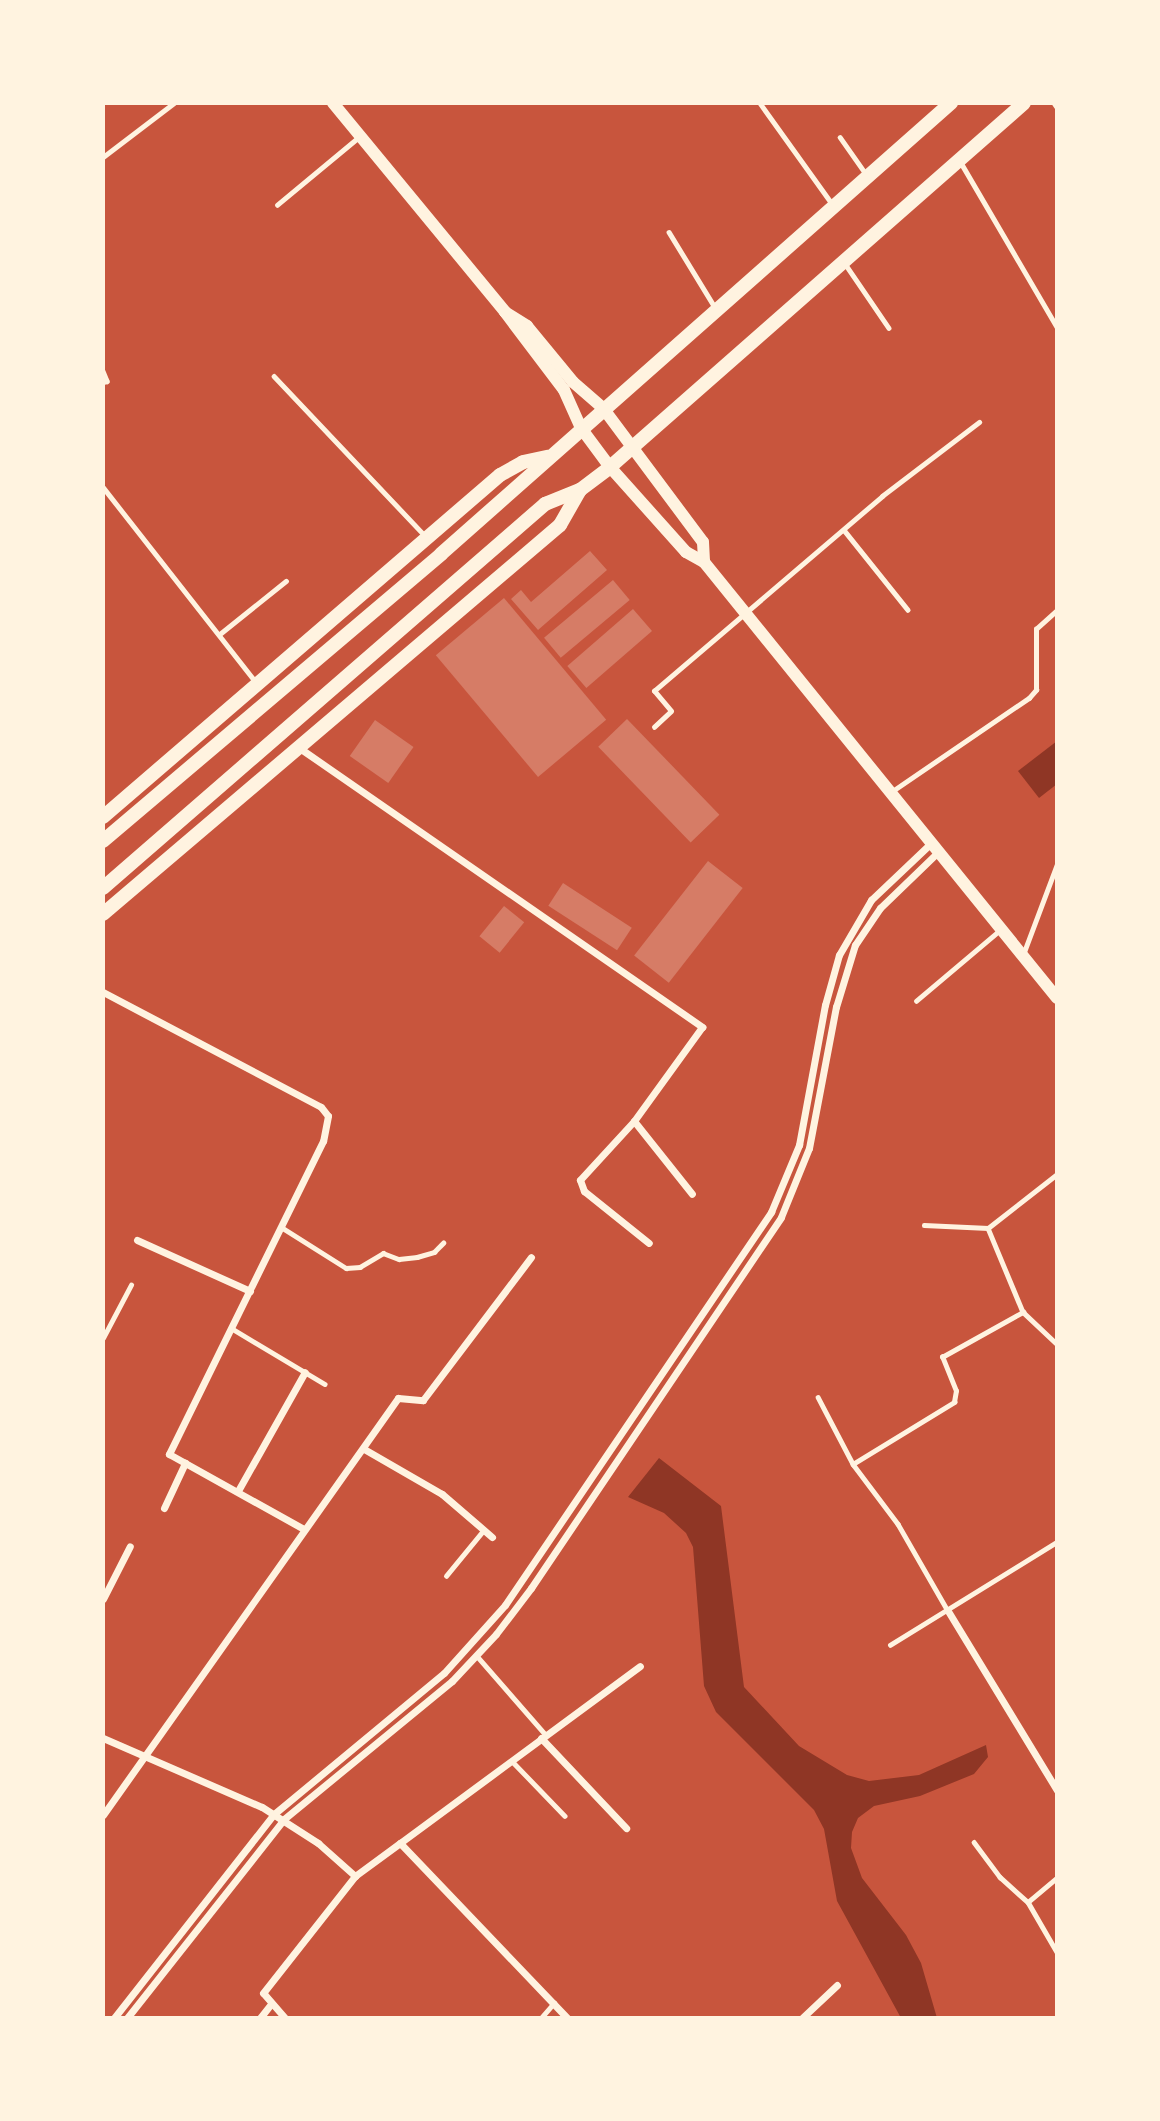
<!DOCTYPE html>
<html>
<head>
<meta charset="utf-8">
<style>
  body { margin:0 }
  #map { position:relative; width:1160px; height:2121px; overflow:hidden; background:#c8553d; font-family:"Alegreya Sans",sans-serif }
  div>[style] { position:absolute }
  [style*='--x'] { left:calc(var(--x)*1px); top:calc(var(--y)*1px); width:calc(var(--w)*1px); rotate:calc(var(--a)*1deg) }
  .water>* { inset:0; background:#8f3625 }
  .building>* { inset:0; background:#d67c66; transform-origin:0 0 }
  .service>* { height:4.5px; margin:-2.25px; padding:0 2.25px; transform-origin:2.25px; border-radius:2.25px; background:#fff3e0 }
  .minor>* { height:7px; margin:-3.5px; padding:0 3.5px; transform-origin:3.5px; border-radius:3.5px; background:#fff3e0 }
  .secondary>* { height:12px; margin:-6px; padding:0 6px; transform-origin:6px; border-radius:6px; background:#fff3e0 }
  .primary>* { height:14px; margin:-7px; padding:0 7px; transform-origin:7px; border-radius:7px; background:#fff3e0 }
  span { translate:-50% -50%; white-space:nowrap; text-align:center; line-height:1.15; -webkit-text-stroke:6px #fff3e0; paint-order:stroke }
  .frame { position:absolute; inset:0; border:105px solid #fff3e0; pointer-events:none }
</style>
</head>
<body>
<div id="map">
  <div class="water">
    <i style="clip-path:polygon(1057px 741px,1057px 784px,1039px 798px,1018px 771px)"></i>
    <i style="clip-path:polygon(659px 1458px,721px 1506px,744px 1687px,799px 1746px,847px 1775px,869px 1781px,919px 1775px,986px 1745px,988px 1757px,974px 1774px,920px 1796px,874px 1806px,858px 1818px,852px 1832px,851px 1848px,862px 1878px,906px 1935px,921px 1963px,937px 2018px,901px 2018px,837px 1901px,824px 1829px,814px 1810px,716px 1712px,704px 1686px,693px 1547px,686px 1533px,664px 1513px,628px 1497px)"></i>
  </div>
  <div class="building">
    <i style="clip-path:polygon(590px 551px,607px 570px,538px 630px,511px 599px,521px 590px,531px 602px)"></i>
    <i style="left:613px;top:580px;width:26px;height:90px;rotate:50deg"></i>
    <i style="left:504px;top:598px;width:159px;height:89px;rotate:50deg"></i>
    <i style="left:633px;top:609px;width:29px;height:87px;rotate:49deg"></i>
    <i style="left:627px;top:719px;width:133px;height:40px;rotate:46deg"></i>
    <i style="left:375px;top:720px;width:47px;height:44px;rotate:35deg"></i>
    <i style="left:708px;top:861px;width:44px;height:120px;rotate:38deg"></i>
    <i style="left:563px;top:883px;width:82px;height:27px;rotate:33deg"></i>
    <i style="left:504px;top:906px;width:26px;height:39px;rotate:39deg"></i>
  </div>
  <div class="service">
    <i style="--x:760;--y:103;--w:125;--a:54.4"></i>
    <i style="--x:840;--y:137;--w:45;--a:54.9"></i>
    <i style="--x:103;--y:157;--w:89;--a:-37.3"></i>
    <i style="--x:960;--y:161;--w:192;--a:59.7"></i>
    <i style="--x:277;--y:205;--w:107;--a:-39.7"></i>
    <i style="--x:669;--y:232;--w:90;--a:58.6"></i>
    <i style="--x:846;--y:265;--w:76;--a:55.7"></i>
    <i style="--x:103;--y:371;--w:11;--a:68"></i>
    <i style="--x:107;--y:381;--w:4;--a:153"></i>
    <i style="--x:274;--y:376;--w:221;--a:46.6"></i>
    <i style="--x:103;--y:487;--w:246;--a:51.9"></i>
    <i style="--x:844;--y:530;--w:102;--a:51.3"></i>
    <i style="--x:221;--y:633;--w:83;--a:-38.7"></i>
    <i style="--x:654;--y:727;--w:23;--a:-43"></i>
    <i style="--x:671;--y:711;--w:26;--a:-130"></i>
    <i style="--x:654;--y:691;--w:300;--a:-40.5"></i>
    <i style="--x:882;--y:496;--w:122;--a:-37.3"></i>
    <i style="--x:891;--y:792;--w:167;--a:-34.3"></i>
    <i style="--x:1029;--y:698;--w:11;--a:-49"></i>
    <i style="--x:1036;--y:690;--w:61;--a:-90"></i>
    <i style="--x:1036;--y:629;--w:28;--a:-42"></i>
    <i style="--x:1024;--y:952;--w:94;--a:-69.4"></i>
    <i style="--x:916;--y:1001;--w:110;--a:-40.2"></i>
    <i style="--x:924;--y:1225;--w:64;--a:2.7"></i>
    <i style="--x:988;--y:1228;--w:88;--a:-38"></i>
    <i style="--x:281;--y:1227;--w:77;--a:32.2"></i>
    <i style="--x:346;--y:1268;--w:14;--a:-4"></i>
    <i style="--x:360;--y:1267;--w:27;--a:-31"></i>
    <i style="--x:383;--y:1253;--w:17;--a:21"></i>
    <i style="--x:399;--y:1259;--w:18;--a:-6"></i>
    <i style="--x:417;--y:1257;--w:18;--a:-16"></i>
    <i style="--x:434;--y:1252;--w:13;--a:-45"></i>
    <i style="--x:988;--y:1228;--w:91;--a:67.4"></i>
    <i style="--x:1023;--y:1312;--w:47;--a:43.3"></i>
    <i style="--x:231;--y:1328;--w:109;--a:30.8"></i>
    <i style="--x:103;--y:1338;--w:60;--a:-62.2"></i>
    <i style="--x:818;--y:1397;--w:76;--a:62.4"></i>
    <i style="--x:853;--y:1464;--w:75;--a:53.1"></i>
    <i style="--x:898;--y:1524;--w:100;--a:60.1"></i>
    <i style="--x:853;--y:1464;--w:119;--a:-31.5"></i>
    <i style="--x:954;--y:1402;--w:11;--a:-80"></i>
    <i style="--x:956;--y:1391;--w:37;--a:-112"></i>
    <i style="--x:942;--y:1357;--w:93;--a:-29.1"></i>
    <i style="--x:446;--y:1576;--w:58;--a:-50.6"></i>
    <i style="--x:890;--y:1645;--w:196;--a:-31.7"></i>
    <i style="--x:477;--y:1656;--w:105;--a:48.9"></i>
    <i style="--x:512;--y:1761;--w:76;--a:46.1"></i>
    <i style="--x:974;--y:1842;--w:44;--a:53.4"></i>
    <i style="--x:1000;--y:1877;--w:38;--a:42"></i>
    <i style="--x:1028;--y:1902;--w:58;--a:59.9"></i>
    <i style="--x:1028;--y:1902;--w:38;--a:-40"></i>
    <i style="--x:541;--y:2018;--w:20;--a:-49"></i>
  </div>
  <div class="minor">
    <i style="--x:1055;--y:103;--w:4;--a:56"></i>
    <i style="--x:298;--y:747;--w:492;--a:34.7"></i>
    <i style="--x:702;--y:1027;--w:116;--a:125.9"></i>
    <i style="--x:634;--y:1121;--w:80;--a:132.5"></i>
    <i style="--x:580;--y:1180;--w:12;--a:70"></i>
    <i style="--x:584;--y:1191;--w:83;--a:38.7"></i>
    <i style="--x:103;--y:992;--w:246;--a:27.8"></i>
    <i style="--x:321;--y:1107;--w:11;--a:52"></i>
    <i style="--x:328;--y:1116;--w:25;--a:101"></i>
    <i style="--x:323;--y:1141;--w:349;--a:116.2"></i>
    <i style="--x:169;--y:1454;--w:154;--a:29.1"></i>
    <i style="--x:634;--y:1121;--w:93;--a:51.5"></i>
    <i style="--x:137;--y:1240;--w:124;--a:24.3"></i>
    <i style="--x:364;--y:1449;--w:90;--a:30"></i>
    <i style="--x:442;--y:1494;--w:66;--a:40.7"></i>
    <i style="--x:239;--y:1489;--w:134;--a:-60.6"></i>
    <i style="--x:164;--y:1508;--w:50;--a:-65"></i>
    <i style="--x:103;--y:1599;--w:59;--a:-63"></i>
    <i style="--x:948;--y:1611;--w:210;--a:58.7"></i>
    <i style="--x:103;--y:1738;--w:173;--a:23.5"></i>
    <i style="--x:262;--y:1807;--w:67;--a:32.7"></i>
    <i style="--x:318;--y:1843;--w:50;--a:41.7"></i>
    <i style="--x:541;--y:1738;--w:124;--a:46.6"></i>
    <i style="--x:103;--y:1815;--w:511;--a:-54.72"></i>
    <i style="--x:398;--y:1398;--w:25;--a:5"></i>
    <i style="--x:423;--y:1400;--w:179;--a:-52.9"></i>
    <i style="--x:400;--y:1843;--w:298;--a:-36.4"></i>
    <i style="--x:114;--y:2018;--w:259;--a:-51.9"></i>
    <i style="--x:274;--y:1814;--w:221;--a:-39.7"></i>
    <i style="--x:444;--y:1673;--w:91;--a:-48.1"></i>
    <i style="--x:505;--y:1605;--w:475;--a:-55.9"></i>
    <i style="--x:771;--y:1212;--w:73;--a:-67.3"></i>
    <i style="--x:799;--y:1145;--w:142;--a:-79.5"></i>
    <i style="--x:825;--y:1005;--w:52;--a:-74.4"></i>
    <i style="--x:839;--y:955;--w:64;--a:-59.8"></i>
    <i style="--x:871;--y:900;--w:83;--a:-43.5"></i>
    <i style="--x:127;--y:2018;--w:253;--a:-51.7"></i>
    <i style="--x:284;--y:1819;--w:217;--a:-39.4"></i>
    <i style="--x:452;--y:1681;--w:64;--a:-46.9"></i>
    <i style="--x:496;--y:1634;--w:58;--a:-52.7"></i>
    <i style="--x:531;--y:1588;--w:447;--a:-56"></i>
    <i style="--x:781;--y:1217;--w:74;--a:-67.9"></i>
    <i style="--x:809;--y:1148;--w:144;--a:-79.2"></i>
    <i style="--x:836;--y:1007;--w:65;--a:-73"></i>
    <i style="--x:855;--y:945;--w:45;--a:-56"></i>
    <i style="--x:880;--y:908;--w:81;--a:-44"></i>
    <i style="--x:260;--y:2018;--w:16;--a:-52"></i>
    <i style="--x:285;--y:2018;--w:33;--a:-131"></i>
    <i style="--x:263;--y:1993;--w:149;--a:-51.8"></i>
    <i style="--x:355;--y:1876;--w:56;--a:-36.3"></i>
    <i style="--x:400;--y:1843;--w:242;--a:46.3"></i>
    <i style="--x:802;--y:2018;--w:48;--a:-43.3"></i>
  </div>
  <div class="secondary">
    <i style="--x:333;--y:103;--w:271;--a:50.5"></i>
    <i style="--x:505;--y:312;--w:98;--a:52.9"></i>
    <i style="--x:564;--y:390;--w:42;--a:65.9"></i>
    <i style="--x:581;--y:428;--w:49;--a:53.4"></i>
    <i style="--x:610;--y:467;--w:114;--a:48.2"></i>
    <i style="--x:686;--y:552;--w:21;--a:29"></i>
    <i style="--x:704;--y:562;--w:561;--a:51.01"></i>
    <i style="--x:505;--y:312;--w:26;--a:32"></i>
    <i style="--x:527;--y:326;--w:72;--a:50.6"></i>
    <i style="--x:573;--y:382;--w:40;--a:41"></i>
    <i style="--x:603;--y:408;--w:167;--a:53.3"></i>
    <i style="--x:703;--y:542;--w:20;--a:87"></i>
  </div>
  <div class="primary">
    <i style="--x:103;--y:817;--w:524;--a:-40.74"></i>
    <i style="--x:500;--y:475;--w:26;--a:-29"></i>
    <i style="--x:523;--y:462;--w:25;--a:-12"></i>
    <i style="--x:103;--y:841;--w:443;--a:-40.3"></i>
    <i style="--x:441;--y:554;--w:681;--a:-41.49"></i>
    <i style="--x:103;--y:888;--w:586;--a:-40.98"></i>
    <i style="--x:545;--y:504;--w:38;--a:-22"></i>
    <i style="--x:580;--y:490;--w:38;--a:-37"></i>
    <i style="--x:610;--y:467;--w:551;--a:-41.32"></i>
    <i style="--x:103;--y:914;--w:600;--a:-40.4"></i>
    <i style="--x:560;--y:525;--w:40;--a:-60.3"></i>
  </div>
  <div class="frame"></div>
</div>
</body>
</html>
